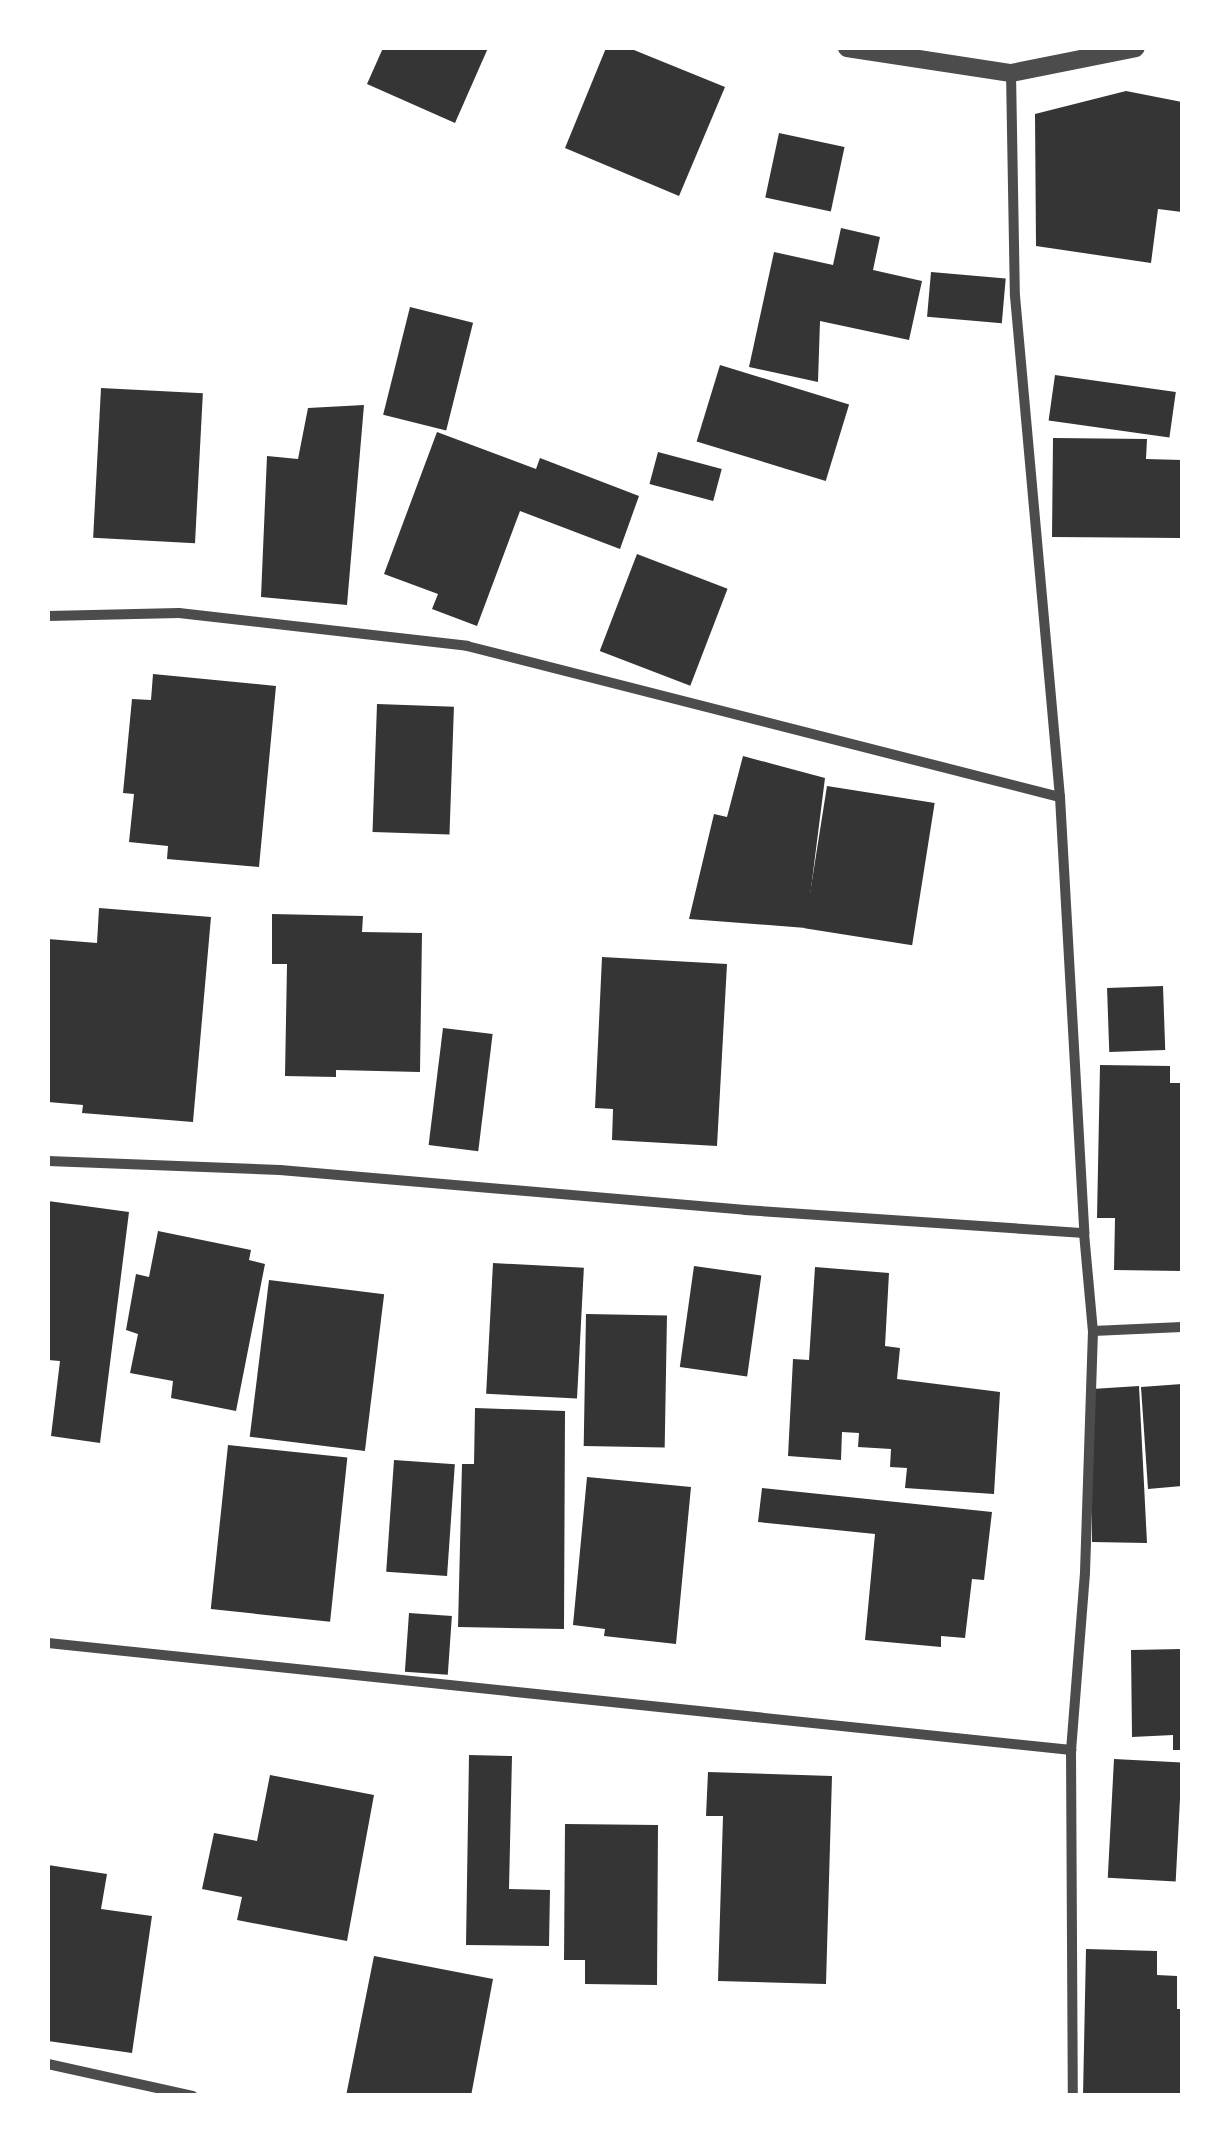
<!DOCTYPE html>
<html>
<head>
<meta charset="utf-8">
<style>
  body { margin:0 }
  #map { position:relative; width:1230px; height:2143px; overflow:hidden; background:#fff; font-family:"Roboto Condensed",sans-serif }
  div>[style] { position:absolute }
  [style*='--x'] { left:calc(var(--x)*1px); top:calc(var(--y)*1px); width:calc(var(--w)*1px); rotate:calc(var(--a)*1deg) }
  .building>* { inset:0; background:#353535; transform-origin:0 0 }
  .minor>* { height:10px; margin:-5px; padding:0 5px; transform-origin:5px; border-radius:5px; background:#4c4c4c }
  .tertiary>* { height:18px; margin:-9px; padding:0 9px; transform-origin:9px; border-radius:9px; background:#4c4c4c }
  span { translate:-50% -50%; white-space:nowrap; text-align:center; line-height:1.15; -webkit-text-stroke:8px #fff; paint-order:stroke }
  .frame { position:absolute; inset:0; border:50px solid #fff; pointer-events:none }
</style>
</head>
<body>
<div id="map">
  <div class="building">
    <i style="clip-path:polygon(383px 48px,488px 48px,455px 123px,367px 84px)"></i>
    <i style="clip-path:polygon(606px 48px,629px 48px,725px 87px,679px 196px,565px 148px)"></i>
    <i style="clip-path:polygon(1126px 91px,1182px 102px,1182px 212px,1158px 209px,1151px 263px,1036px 246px,1035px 114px)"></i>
    <i style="left:779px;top:133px;width:67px;height:66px;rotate:12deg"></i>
    <i style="clip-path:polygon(841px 228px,880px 237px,873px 270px,922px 281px,909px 340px,820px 321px,818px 382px,749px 367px,774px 252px,833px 265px)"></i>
    <i style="left:931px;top:272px;width:75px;height:45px;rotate:5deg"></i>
    <i style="left:410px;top:307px;width:65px;height:111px;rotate:14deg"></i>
    <i style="left:720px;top:365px;width:135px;height:80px;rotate:17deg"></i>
    <i style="left:1055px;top:375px;width:122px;height:46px;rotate:8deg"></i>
    <i style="left:101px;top:388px;width:102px;height:150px;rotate:3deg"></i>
    <i style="clip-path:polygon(364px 405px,347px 605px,261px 597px,267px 456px,298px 459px,308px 408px)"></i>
    <i style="clip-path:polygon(437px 432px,536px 469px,540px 458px,639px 496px,620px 549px,520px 511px,477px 626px,432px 609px,438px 594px,384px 574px)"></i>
    <i style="clip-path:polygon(1053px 438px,1147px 439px,1146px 459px,1182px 460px,1182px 538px,1052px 537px)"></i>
    <i style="left:658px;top:452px;width:66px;height:33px;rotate:15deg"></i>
    <i style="left:637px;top:554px;width:97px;height:104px;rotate:21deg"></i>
    <i style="clip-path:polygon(153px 674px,276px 686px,259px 867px,167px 859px,168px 846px,129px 842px,134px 794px,123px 793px,132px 699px,151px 700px)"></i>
    <i style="left:377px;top:704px;width:77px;height:128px;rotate:2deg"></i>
    <i style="clip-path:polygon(743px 756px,825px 778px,806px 928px,689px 919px,714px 814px,727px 817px)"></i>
    <i style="left:827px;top:786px;width:109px;height:144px;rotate:9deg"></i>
    <i style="clip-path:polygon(99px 908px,211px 917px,193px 1122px,82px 1113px,83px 1105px,48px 1102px,48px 939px,97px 943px)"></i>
    <i style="clip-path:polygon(272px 914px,363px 916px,362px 932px,422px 933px,420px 1072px,336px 1070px,336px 1077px,285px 1076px,287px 964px,272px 964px)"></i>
    <i style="clip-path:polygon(602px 957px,727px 964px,717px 1146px,612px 1140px,613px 1109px,595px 1108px)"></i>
    <i style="left:1163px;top:986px;width:64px;height:56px;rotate:88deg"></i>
    <i style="left:443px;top:1028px;width:50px;height:118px;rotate:7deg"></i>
    <i style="clip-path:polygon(1100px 1065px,1170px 1066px,1170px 1083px,1182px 1083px,1182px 1271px,1114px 1270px,1115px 1218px,1097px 1218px)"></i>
    <i style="clip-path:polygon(48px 1201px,129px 1212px,100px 1443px,51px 1436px,60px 1361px,48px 1360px)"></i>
    <i style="clip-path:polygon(158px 1231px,251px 1250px,249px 1260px,265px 1264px,236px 1411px,171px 1398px,173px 1381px,130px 1373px,138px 1334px,126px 1330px,136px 1274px,149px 1277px)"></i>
    <i style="left:493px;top:1263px;width:91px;height:131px;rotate:3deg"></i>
    <i style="left:694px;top:1266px;width:68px;height:102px;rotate:8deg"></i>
    <i style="clip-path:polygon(815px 1267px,889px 1273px,885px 1346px,900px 1348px,897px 1379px,1000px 1392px,994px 1494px,905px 1488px,907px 1468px,890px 1467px,891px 1449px,858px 1447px,859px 1433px,842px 1432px,841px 1460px,788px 1456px,793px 1359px,809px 1360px)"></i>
    <i style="left:269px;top:1280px;width:116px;height:158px;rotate:7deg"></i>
    <i style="left:586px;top:1314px;width:81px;height:132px;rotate:1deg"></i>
    <i style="clip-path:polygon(1182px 1384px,1182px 1486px,1148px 1489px,1141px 1387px)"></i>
    <i style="clip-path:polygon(1139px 1386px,1147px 1543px,1092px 1542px,1092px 1389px)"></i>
    <i style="clip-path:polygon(475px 1408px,565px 1411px,564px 1629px,458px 1627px,462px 1464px,474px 1464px)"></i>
    <i style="left:228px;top:1445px;width:120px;height:165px;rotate:6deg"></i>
    <i style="left:394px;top:1460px;width:61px;height:112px;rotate:4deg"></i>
    <i style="clip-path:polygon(587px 1477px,691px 1487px,676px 1644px,604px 1636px,605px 1629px,573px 1625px)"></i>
    <i style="clip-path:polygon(762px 1488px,992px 1512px,984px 1580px,972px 1579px,965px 1638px,941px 1636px,941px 1647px,865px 1640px,875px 1534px,758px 1522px)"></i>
    <i style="left:409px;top:1613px;width:43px;height:59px;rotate:4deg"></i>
    <i style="clip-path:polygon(1182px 1649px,1182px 1750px,1173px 1750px,1173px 1735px,1132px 1737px,1131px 1650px)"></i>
    <i style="clip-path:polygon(469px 1755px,512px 1756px,509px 1889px,550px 1890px,549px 1946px,466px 1945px)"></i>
    <i style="left:1114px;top:1759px;width:68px;height:119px;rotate:3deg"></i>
    <i style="clip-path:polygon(708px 1772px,832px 1776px,826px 1984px,718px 1981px,723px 1816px,706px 1816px)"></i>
    <i style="clip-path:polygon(270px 1775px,374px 1795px,347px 1941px,237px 1920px,242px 1897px,202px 1889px,214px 1833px,257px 1841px)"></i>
    <i style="clip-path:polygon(565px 1824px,658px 1825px,657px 1985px,585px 1984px,585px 1960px,564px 1960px)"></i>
    <i style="clip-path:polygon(48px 1865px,107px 1874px,101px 1909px,152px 1916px,132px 2053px,48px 2041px)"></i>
    <i style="clip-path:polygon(1086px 1949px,1157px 1951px,1157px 1975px,1177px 1976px,1177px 2009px,1182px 2009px,1182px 2096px,1083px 2096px)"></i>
    <i style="clip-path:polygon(374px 1956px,493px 1979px,471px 2096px,346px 2096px)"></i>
  </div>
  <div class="minor">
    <i style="--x:1011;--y:73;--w:223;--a:89"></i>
    <i style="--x:1015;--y:296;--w:503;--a:84.87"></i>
    <i style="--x:1060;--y:797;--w:437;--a:86.8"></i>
    <i style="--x:1084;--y:1233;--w:98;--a:84.8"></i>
    <i style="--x:1093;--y:1331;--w:242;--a:91.9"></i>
    <i style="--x:1085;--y:1573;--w:178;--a:94.5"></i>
    <i style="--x:1071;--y:1750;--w:346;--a:89.7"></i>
    <i style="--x:48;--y:616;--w:131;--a:-1.3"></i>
    <i style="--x:179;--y:613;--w:290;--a:6.5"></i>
    <i style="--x:467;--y:646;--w:612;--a:14.29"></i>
    <i style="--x:48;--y:1161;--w:232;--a:2.2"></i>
    <i style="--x:280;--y:1170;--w:467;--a:4.9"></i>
    <i style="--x:745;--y:1210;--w:340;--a:3.9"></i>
    <i style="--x:1093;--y:1331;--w:89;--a:-2.6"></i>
    <i style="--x:48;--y:1643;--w:1029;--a:5.97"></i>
    <i style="--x:48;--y:2064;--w:148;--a:12.4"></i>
  </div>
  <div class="tertiary">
    <i style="--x:847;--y:48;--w:166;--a:8.7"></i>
    <i style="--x:1011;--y:73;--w:127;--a:-11.3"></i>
  </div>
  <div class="frame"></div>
</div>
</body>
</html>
